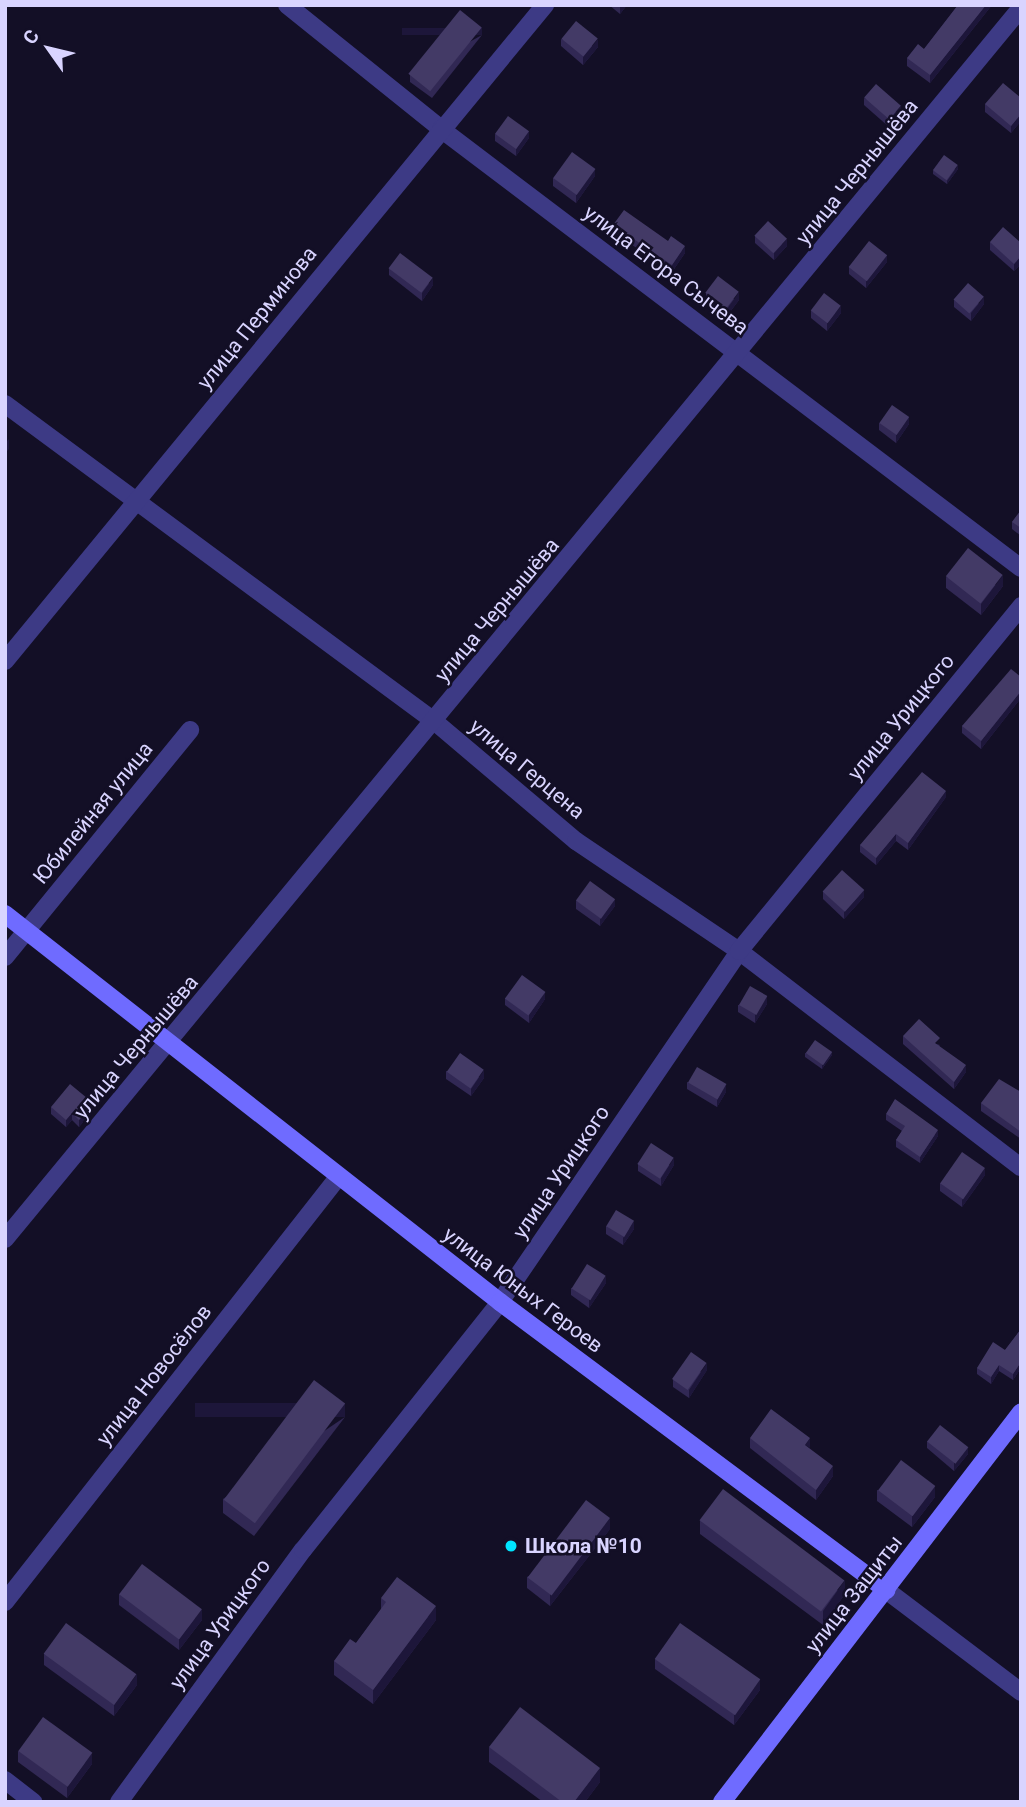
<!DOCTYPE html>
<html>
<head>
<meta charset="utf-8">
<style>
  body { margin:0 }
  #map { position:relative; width:1026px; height:1807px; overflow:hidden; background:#130f26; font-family:Roboto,sans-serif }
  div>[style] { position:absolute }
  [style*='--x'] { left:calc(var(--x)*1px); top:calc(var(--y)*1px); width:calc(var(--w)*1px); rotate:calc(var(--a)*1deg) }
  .street>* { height:18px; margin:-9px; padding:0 9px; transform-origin:9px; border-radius:9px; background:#3d3a85 }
  .secondary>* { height:18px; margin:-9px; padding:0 9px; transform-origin:9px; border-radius:9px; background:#6f6bff }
  .wall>* { inset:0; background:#312854 }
  .shaded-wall>* { inset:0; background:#1d163a; transform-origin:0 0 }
  .building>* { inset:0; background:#433a66; transform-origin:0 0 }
  .dots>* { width:19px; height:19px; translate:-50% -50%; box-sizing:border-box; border:4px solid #130f26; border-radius:50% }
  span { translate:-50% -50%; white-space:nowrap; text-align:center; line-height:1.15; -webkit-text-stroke:5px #130f26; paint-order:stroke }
  .street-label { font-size:21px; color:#d9d4ff }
  .poi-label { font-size:21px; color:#d9d4ff; font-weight:700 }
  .left { translate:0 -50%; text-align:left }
  .frame { position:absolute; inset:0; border:7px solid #d9d4ff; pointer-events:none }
  .north { position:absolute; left:14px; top:14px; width:70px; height:70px; -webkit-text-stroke:5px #130f26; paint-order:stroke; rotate:304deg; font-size:19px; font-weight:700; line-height:28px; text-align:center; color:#d9d4ff }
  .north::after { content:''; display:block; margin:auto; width:24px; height:32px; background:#d9d4ff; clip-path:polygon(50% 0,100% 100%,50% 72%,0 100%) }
</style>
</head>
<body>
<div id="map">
  <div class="street">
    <i style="--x:287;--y:5;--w:198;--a:38.8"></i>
    <i style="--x:441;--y:129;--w:727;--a:37.12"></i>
    <i style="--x:5;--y:404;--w:533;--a:36.46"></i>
    <i style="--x:434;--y:721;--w:186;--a:40.2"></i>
    <i style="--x:576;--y:841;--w:197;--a:34"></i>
    <i style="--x:739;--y:951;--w:355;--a:37.5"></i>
    <i style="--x:5;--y:661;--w:850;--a:-50.54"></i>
    <i style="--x:5;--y:957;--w:293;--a:-50.8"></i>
    <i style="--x:5;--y:1239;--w:1596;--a:-50.47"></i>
    <i style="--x:886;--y:1590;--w:169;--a:37.1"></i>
    <i style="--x:5;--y:1602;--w:541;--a:-51.9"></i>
    <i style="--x:5;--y:1780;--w:36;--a:38"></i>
    <i style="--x:119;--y:1802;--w:312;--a:-53.9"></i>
    <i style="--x:303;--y:1550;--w:317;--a:-51.5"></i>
    <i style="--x:500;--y:1302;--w:425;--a:-55.7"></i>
    <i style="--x:739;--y:951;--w:446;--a:-50.7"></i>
  </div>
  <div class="secondary">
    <i style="--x:5;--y:914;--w:629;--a:38.09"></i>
    <i style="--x:500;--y:1302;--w:482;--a:36.7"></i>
    <i style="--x:722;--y:1802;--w:491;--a:-52.5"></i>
  </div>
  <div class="wall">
    <i style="clip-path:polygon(609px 5px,627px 5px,620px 14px)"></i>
    <i style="clip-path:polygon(958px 5px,992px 5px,930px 83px,907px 66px,907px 58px,924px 49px)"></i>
    <i style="clip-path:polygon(482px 35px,432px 98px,410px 82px,410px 75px)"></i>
    <i style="clip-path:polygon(561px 39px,598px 47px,583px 65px,561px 46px)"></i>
    <i style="clip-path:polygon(864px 98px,901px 114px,889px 127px,864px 105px)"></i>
    <i style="clip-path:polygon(1021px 98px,1021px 121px,1011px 133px,985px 112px,985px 104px)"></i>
    <i style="clip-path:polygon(495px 134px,529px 138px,516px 156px,495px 141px)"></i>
    <i style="clip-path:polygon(958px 169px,947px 184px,933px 174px,933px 171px)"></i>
    <i style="clip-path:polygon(595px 176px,576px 203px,553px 186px,553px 178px)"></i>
    <i style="clip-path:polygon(613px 225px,668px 241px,685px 253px,672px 272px,613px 232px)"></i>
    <i style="clip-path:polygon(755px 236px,787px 246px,774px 260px,755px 243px)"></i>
    <i style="clip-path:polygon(990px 242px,1021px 243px,1021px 264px,1014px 271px,990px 250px)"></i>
    <i style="clip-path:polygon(887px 262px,866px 288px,849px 274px,849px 267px)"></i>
    <i style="clip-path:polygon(389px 268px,433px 285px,422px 301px,389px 275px)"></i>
    <i style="clip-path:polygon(706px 293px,739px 300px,727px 316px,706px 300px)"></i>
    <i style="clip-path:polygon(954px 300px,984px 304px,971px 321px,954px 307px)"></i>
    <i style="clip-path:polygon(811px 311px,841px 313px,827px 331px,811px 318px)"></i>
    <i style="clip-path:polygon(879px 423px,909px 424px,896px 443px,879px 430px)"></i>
    <i style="clip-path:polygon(1021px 510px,1021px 536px,1012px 529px,1012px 522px)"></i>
    <i style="clip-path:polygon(946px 577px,1003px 586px,981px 615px,946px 588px)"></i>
    <i style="clip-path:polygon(1021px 677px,1021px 698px,981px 749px,962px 733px,962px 726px)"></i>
    <i style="clip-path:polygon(946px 797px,908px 850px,896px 841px,876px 865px,860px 852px,860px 845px)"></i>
    <i style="clip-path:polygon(823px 892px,864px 897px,844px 919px,823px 899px)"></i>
    <i style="clip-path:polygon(576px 901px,615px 906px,600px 926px,576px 909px)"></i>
    <i style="clip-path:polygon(505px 998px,545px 999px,529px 1023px,505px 1005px)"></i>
    <i style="clip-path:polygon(767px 1004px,755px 1023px,738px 1012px,738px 1005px)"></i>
    <i style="clip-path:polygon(903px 1036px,940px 1045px,939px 1046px,966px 1072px,954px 1089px,903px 1044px)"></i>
    <i style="clip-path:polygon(805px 1053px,832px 1055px,822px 1069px,805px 1057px)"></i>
    <i style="clip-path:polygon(446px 1071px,484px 1078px,471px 1096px,446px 1079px)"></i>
    <i style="clip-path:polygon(687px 1082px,726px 1092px,717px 1107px,687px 1089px)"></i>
    <i style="clip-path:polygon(1021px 1092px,1021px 1139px,981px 1111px,981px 1103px)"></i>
    <i style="clip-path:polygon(51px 1107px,93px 1110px,79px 1127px,72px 1120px,66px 1127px,51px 1114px)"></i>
    <i style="clip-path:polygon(886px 1114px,938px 1136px,920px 1163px,896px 1147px,896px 1140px,902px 1131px,886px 1120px)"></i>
    <i style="clip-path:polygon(638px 1164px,674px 1165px,661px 1186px,638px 1171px)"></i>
    <i style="clip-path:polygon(985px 1175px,962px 1207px,940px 1191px,940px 1183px)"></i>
    <i style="clip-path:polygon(606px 1226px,634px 1229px,623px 1245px,606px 1234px)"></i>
    <i style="clip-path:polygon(606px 1283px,589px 1308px,571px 1295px,571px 1288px)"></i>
    <i style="clip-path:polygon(1021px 1329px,1021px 1368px,1013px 1380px,999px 1371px,991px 1384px,977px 1374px,977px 1368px,1005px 1350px)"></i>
    <i style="clip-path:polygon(707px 1370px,689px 1398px,673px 1387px,673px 1380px)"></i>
    <i style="clip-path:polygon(345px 1417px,254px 1536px,223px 1513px,223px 1499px)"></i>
    <i style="clip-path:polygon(750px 1438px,809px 1449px,833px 1476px,816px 1500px,750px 1448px)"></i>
    <i style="clip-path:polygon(927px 1441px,968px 1454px,954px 1471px,927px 1448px)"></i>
    <i style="clip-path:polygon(877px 1490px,935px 1497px,912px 1527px,877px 1501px)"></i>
    <i style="clip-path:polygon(700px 1520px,845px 1594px,823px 1625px,700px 1534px)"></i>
    <i style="clip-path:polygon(610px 1529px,550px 1606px,527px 1588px,527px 1577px)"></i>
    <i style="clip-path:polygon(119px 1594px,202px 1620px,179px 1650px,119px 1605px)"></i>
    <i style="clip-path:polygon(381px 1598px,436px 1620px,373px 1704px,334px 1675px,334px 1661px,356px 1643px,381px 1610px)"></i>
    <i style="clip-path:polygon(44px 1654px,137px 1685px,114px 1716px,44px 1665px)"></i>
    <i style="clip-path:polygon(655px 1659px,760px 1690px,734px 1725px,655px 1669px)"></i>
    <i style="clip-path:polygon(489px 1747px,600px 1782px,585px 1802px,543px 1802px,489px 1762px)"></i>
    <i style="clip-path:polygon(18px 1751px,92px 1764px,67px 1798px,18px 1762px)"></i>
  </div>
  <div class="shaded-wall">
    <i style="clip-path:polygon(621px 5px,627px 5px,620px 14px,620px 6px)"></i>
    <i style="clip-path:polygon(986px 5px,992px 5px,930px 83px,930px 75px)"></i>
    <i style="left:482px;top:28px;width:7px;height:80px;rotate:90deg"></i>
    <i style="clip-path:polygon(598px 39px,598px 47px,583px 65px,583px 57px)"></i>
    <i style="clip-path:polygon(901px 106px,901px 114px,889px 127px,889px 120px)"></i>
    <i style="clip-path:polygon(1021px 114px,1021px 121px,1011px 133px,1011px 126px)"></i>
    <i style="clip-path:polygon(529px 131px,529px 138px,516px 156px,516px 149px)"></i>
    <i style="clip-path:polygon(958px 165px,958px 169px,947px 184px,947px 181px)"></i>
    <i style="clip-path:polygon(595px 169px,595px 176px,576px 203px,576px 195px)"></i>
    <i style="clip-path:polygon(787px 239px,787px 246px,774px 260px,774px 253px)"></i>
    <i style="clip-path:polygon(685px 246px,685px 253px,672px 272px,672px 265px)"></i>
    <i style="clip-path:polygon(887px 255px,887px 262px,866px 288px,866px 281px)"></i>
    <i style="clip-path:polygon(1021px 256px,1021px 264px,1014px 271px,1014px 264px)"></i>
    <i style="clip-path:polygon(433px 278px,433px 285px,422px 301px,422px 293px)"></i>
    <i style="clip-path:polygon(739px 292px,739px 300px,727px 316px,727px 309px)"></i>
    <i style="clip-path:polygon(984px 297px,984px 304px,971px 321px,971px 313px)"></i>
    <i style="clip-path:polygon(841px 306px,841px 313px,827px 331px,827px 323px)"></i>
    <i style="clip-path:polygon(909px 417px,909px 424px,896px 443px,896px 435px)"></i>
    <i style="clip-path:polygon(9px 439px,9px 449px,5px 454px,5px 443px)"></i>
    <i style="clip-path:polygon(1003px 575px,1003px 586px,981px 615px,981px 604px)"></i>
    <i style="clip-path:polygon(1021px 691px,1021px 698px,981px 749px,981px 741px)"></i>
    <i style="clip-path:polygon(946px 791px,946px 797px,908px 850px,908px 843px)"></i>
    <i style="clip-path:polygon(896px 834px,896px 841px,876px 865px,876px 858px)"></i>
    <i style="clip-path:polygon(864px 890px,864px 897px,844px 919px,844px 912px)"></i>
    <i style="clip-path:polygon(615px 899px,615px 906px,600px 926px,600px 919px)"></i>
    <i style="clip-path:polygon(545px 992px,545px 999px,529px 1023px,529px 1015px)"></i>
    <i style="clip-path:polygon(767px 996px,767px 1004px,755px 1023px,755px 1015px)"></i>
    <i style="clip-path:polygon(832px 1052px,832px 1055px,822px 1069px,822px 1065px)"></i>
    <i style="clip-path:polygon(966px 1065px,966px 1072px,954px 1089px,954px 1082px)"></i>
    <i style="clip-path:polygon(484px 1070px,484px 1078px,471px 1096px,471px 1089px)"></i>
    <i style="clip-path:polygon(726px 1084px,726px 1092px,717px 1107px,717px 1100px)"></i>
    <i style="clip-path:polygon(93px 1103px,93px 1110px,79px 1127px,79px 1120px)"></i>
    <i style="clip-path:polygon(72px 1113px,72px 1120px,66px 1127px,66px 1120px)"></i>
    <i style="clip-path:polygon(938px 1130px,938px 1136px,920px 1163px,920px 1157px)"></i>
    <i style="clip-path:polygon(674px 1158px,674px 1165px,661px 1186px,661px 1178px)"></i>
    <i style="clip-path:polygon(985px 1168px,985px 1175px,962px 1207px,962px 1200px)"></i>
    <i style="clip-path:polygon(634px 1221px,634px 1229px,623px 1245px,623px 1238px)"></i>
    <i style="clip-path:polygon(606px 1276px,606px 1283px,589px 1308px,589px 1300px)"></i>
    <i style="clip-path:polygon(1021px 1362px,1021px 1368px,1013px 1380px,1013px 1374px)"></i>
    <i style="clip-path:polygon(707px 1363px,707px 1370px,689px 1398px,689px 1390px)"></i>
    <i style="clip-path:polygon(999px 1365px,999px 1371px,991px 1384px,991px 1377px)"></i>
    <i style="left:345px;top:1403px;width:14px;height:150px;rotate:90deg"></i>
    <i style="clip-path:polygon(810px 1438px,810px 1448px,805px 1445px)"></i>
    <i style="clip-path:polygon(968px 1447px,968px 1454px,954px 1471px,954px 1463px)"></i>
    <i style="clip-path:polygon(833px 1466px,833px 1476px,816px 1500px,816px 1490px)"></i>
    <i style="clip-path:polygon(935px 1486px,935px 1497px,912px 1527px,912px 1516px)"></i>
    <i style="clip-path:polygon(610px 1518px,610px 1529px,550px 1606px,550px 1595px)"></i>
    <i style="clip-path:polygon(845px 1580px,845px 1594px,823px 1625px,823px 1611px)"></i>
    <i style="clip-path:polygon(436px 1606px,436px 1620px,373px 1704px,373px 1690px)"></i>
    <i style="clip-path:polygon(202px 1609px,202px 1620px,179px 1650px,179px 1639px)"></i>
    <i style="clip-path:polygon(137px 1674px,137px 1685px,114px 1716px,114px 1705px)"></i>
    <i style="clip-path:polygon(760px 1679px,760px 1690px,734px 1725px,734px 1715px)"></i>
    <i style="clip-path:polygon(92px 1753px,92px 1764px,67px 1798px,67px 1787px)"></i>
    <i style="clip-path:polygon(600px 1768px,600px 1782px,585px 1802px,574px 1802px)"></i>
  </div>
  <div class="building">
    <i style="clip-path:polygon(958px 5px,986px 5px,930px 75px,907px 58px,918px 44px,924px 49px)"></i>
    <i style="left:460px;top:10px;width:28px;height:82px;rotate:39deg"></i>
    <i style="left:576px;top:21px;width:28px;height:23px;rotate:39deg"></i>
    <i style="clip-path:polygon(1003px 83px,1021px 98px,1021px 114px,1011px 126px,985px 104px)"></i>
    <i style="left:876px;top:84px;width:33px;height:18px;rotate:41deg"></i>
    <i style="left:508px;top:116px;width:26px;height:22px;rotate:36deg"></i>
    <i style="left:572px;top:152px;width:29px;height:32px;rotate:36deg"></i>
    <i style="left:944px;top:155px;width:17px;height:19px;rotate:36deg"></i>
    <i style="clip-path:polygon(624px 210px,668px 241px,671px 236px,685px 246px,672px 265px,613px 225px)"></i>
    <i style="left:768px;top:221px;width:26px;height:20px;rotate:43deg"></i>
    <i style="clip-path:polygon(1003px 227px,1021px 243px,1021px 256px,1014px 264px,990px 242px)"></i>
    <i style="left:869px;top:241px;width:23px;height:33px;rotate:38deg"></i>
    <i style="left:400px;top:253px;width:41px;height:19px;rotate:37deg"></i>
    <i style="left:718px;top:276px;width:26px;height:21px;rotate:37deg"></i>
    <i style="left:968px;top:283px;width:21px;height:22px;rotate:41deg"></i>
    <i style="left:824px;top:293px;width:21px;height:22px;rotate:37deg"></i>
    <i style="left:892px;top:405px;width:21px;height:22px;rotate:35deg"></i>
    <i style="clip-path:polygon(1021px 510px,1021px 528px,1012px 522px)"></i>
    <i style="left:968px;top:548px;width:44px;height:36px;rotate:38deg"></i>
    <i style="clip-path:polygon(1011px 669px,1021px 677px,1021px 691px,981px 741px,962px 726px)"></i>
    <i style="clip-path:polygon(922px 772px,946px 791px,908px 843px,896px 834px,876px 858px,860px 845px)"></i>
    <i style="left:842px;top:870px;width:30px;height:29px;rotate:42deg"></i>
    <i style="left:590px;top:881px;width:31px;height:24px;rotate:36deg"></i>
    <i style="left:522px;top:975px;width:29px;height:29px;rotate:36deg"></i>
    <i style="left:750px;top:986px;width:20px;height:22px;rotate:30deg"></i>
    <i style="clip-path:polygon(919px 1019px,940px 1038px,935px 1043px,966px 1065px,954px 1082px,903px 1036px)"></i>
    <i style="left:815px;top:1040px;width:21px;height:16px;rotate:35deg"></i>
    <i style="left:460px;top:1053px;width:29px;height:23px;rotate:35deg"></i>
    <i style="left:697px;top:1067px;width:34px;height:18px;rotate:30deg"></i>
    <i style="clip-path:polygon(999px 1079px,1021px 1092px,1021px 1132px,981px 1103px)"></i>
    <i style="clip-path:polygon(70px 1084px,93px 1103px,79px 1120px,72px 1113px,66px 1120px,51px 1107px)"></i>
    <i style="clip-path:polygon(895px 1099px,938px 1130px,920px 1157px,896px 1140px,905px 1126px,886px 1114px)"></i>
    <i style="left:651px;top:1143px;width:27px;height:25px;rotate:33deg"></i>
    <i style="left:962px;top:1152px;width:28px;height:38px;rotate:35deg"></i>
    <i style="left:616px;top:1210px;width:21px;height:19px;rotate:31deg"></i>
    <i style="left:587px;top:1264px;width:22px;height:29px;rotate:32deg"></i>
    <i style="clip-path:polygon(1021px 1329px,1021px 1362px,1013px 1374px,999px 1365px,991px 1377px,977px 1368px,993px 1342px,1005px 1350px)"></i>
    <i style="left:691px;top:1352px;width:19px;height:33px;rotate:35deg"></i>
    <i style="left:314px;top:1380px;width:39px;height:150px;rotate:37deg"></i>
    <i style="clip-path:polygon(771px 1409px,810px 1438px,805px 1445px,833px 1466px,816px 1490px,750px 1438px)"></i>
    <i style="left:940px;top:1425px;width:36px;height:21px;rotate:38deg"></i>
    <i style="left:901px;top:1460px;width:43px;height:38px;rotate:37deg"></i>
    <i style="left:723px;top:1489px;width:152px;height:39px;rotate:37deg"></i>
    <i style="left:586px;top:1500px;width:30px;height:97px;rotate:37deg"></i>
    <i style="left:142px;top:1564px;width:75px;height:38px;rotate:37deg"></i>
    <i style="clip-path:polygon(397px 1577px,436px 1606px,373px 1690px,334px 1661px,350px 1639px,356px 1643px,386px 1602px,381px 1598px)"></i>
    <i style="left:66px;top:1623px;width:87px;height:38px;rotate:36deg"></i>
    <i style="left:680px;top:1623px;width:98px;height:44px;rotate:35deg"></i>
    <i style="clip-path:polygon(520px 1707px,600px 1768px,574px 1802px,562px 1802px,489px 1747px)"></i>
    <i style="left:43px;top:1717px;width:61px;height:42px;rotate:36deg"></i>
  </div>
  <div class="dots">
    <i style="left:511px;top:1546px;background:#00e5ff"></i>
  </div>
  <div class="street-label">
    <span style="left:857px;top:172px;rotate:-51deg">улица Чернышёва</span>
    <span style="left:666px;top:270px;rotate:37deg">улица Егора Сычева</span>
    <span style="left:257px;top:318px;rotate:-51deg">улица Перминова</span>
    <span style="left:497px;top:610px;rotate:-50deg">улица Чернышёва</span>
    <span style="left:901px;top:717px;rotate:-51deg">улица Урицкого</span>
    <span style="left:527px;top:769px;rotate:40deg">улица Герцена</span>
    <span style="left:93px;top:813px;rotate:-51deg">Юбилейная улица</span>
    <span style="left:136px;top:1047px;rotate:-50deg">улица Чернышёва</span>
    <span style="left:561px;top:1172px;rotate:-56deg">улица Урицкого</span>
    <span style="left:523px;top:1290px;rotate:37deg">улица Юных Героев</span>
    <span style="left:154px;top:1375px;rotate:-52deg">улица Новосёлов</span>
    <span style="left:854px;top:1594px;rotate:-52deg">улица Защиты</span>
    <span style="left:220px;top:1624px;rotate:-54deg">улица Урицкого</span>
  </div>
  <div class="poi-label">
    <span class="left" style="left:525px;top:1546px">Школа №10</span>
  </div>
  <div class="frame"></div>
  <div class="north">С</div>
</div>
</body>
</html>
